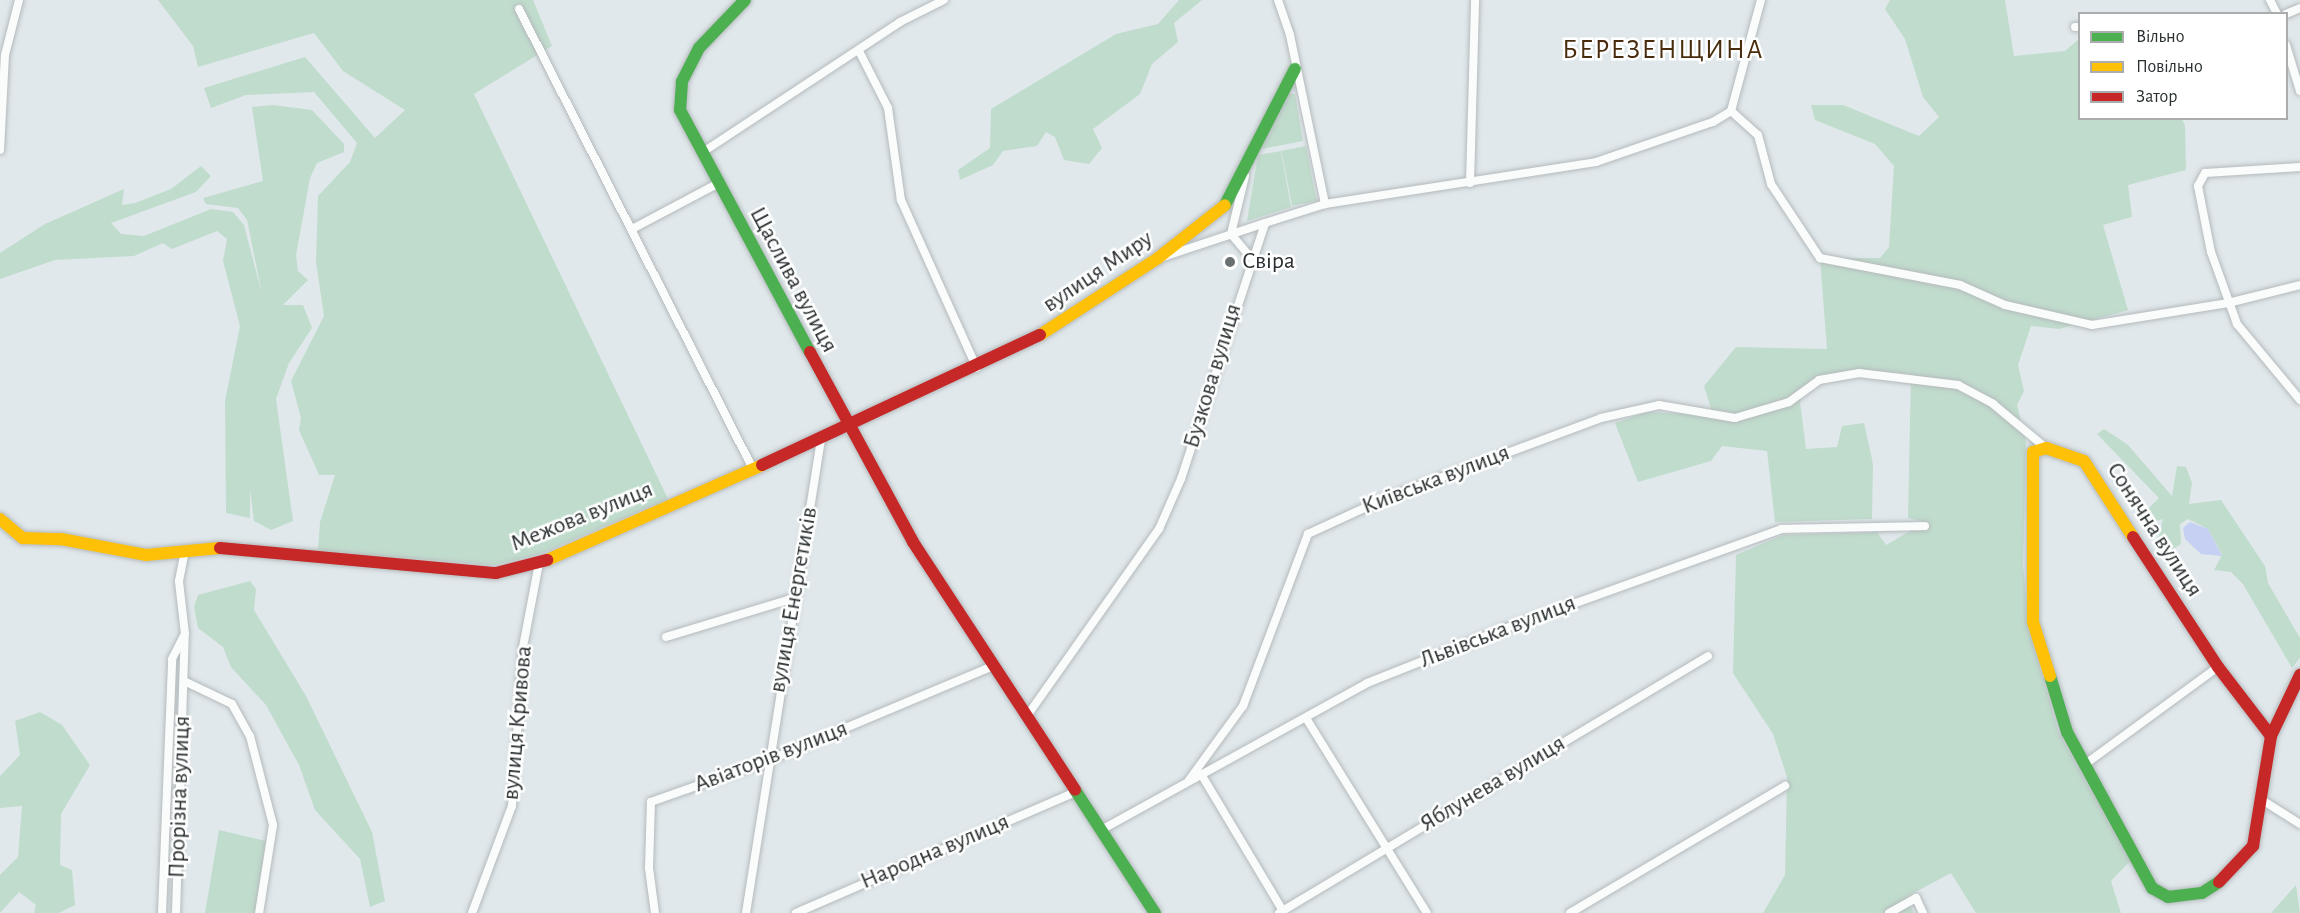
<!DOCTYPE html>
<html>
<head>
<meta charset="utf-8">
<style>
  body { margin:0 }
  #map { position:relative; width:2300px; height:913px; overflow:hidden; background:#e0e8eb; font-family:"Alegreya Sans",sans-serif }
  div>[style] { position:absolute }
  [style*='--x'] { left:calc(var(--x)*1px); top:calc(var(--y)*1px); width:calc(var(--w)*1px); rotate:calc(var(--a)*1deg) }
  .green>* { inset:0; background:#c0dccd; transform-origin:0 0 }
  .water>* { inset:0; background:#c5d0f3 }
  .roads { filter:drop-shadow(0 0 2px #b5babc) drop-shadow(0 0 2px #b5babc) }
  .street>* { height:8px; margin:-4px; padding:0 4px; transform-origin:4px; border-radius:4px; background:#fafcfc }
  .fast>* { height:12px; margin:-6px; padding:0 6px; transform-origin:6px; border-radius:6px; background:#4caf50 }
  .slow>* { height:12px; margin:-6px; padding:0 6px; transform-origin:6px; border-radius:6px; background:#ffc107 }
  .jam>* { height:12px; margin:-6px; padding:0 6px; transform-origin:6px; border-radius:6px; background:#c62828 }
  .dots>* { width:16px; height:16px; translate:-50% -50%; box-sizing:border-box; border:3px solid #fff; border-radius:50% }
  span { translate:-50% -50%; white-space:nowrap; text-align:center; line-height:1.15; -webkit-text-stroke:5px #fff; paint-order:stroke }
  .poi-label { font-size:24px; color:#2a3031 }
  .left { translate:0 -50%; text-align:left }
  .street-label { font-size:24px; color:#2a3031 }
  .quarter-label { font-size:27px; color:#482c0d; letter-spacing:1.5px }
  .legend { position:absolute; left:2078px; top:12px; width:210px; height:108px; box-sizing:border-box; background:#fff; border:2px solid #aaacad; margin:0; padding:8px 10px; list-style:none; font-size:18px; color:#2a3031 }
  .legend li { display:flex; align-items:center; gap:12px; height:30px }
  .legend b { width:30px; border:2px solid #aaacad }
</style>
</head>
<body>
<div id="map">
  <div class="green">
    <i style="clip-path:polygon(158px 0,533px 0,552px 46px,474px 94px,668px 499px,540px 554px,494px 565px,318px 551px,320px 522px,335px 475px,319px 475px,299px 430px,301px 418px,291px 381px,324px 316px,316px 262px,318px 196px,350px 162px,357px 143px,314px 92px,246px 95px,211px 108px,204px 88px,305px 57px,375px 138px,405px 110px,343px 71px,314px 33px,198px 67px,193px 46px)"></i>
    <i style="clip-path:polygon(1179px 0,1202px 0,1174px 23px,1178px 42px,1152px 64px,1140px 94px,1093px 129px,1102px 148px,1089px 164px,1064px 160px,1055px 137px,1046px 132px,1037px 146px,1003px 151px,993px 165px,960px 180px,958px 170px,990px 148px,991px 109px,1116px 34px,1158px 24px)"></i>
    <i style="clip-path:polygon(1890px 0,2005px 0,2014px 56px,2065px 51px,2079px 39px,2080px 118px,2182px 119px,2185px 126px,2186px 170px,2128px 185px,2132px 217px,2103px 225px,2128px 310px,2059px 329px,2031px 326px,2018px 365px,2024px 391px,2017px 405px,2026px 441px,2023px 565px,2029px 628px,2058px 731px,2130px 861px,2111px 881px,2121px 913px,1976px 913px,1951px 873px,1906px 897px,1914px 913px,1763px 913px,1785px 875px,1787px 777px,1773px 734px,1733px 673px,1736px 555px,1783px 535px,1877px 532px,1886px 545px,1926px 522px,1908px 518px,1911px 374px,1862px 370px,1810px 380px,1800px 402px,1806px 449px,1837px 447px,1842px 426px,1864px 423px,1873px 464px,1872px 519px,1775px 522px,1767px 451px,1722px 446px,1711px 461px,1638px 482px,1615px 423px,1647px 412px,1713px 415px,1704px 386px,1736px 347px,1827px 349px,1820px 258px,1880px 258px,1889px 247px,1894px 166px,1875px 144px,1815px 120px,1811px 105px,1843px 105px,1919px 136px,1939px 117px,1923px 97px,1905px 39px,1885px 9px)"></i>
    <i style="clip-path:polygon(1289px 94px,1295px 94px,1303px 141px,1261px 149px)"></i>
    <i style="clip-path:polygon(273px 105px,312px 110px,344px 144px,344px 152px,317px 163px,310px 178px,296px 255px,298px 271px,308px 280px,283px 305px,303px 305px,312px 328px,289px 363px,276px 399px,293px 521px,271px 530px,254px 521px,250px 489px,250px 518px,226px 513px,225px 401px,240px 326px,223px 261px,227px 239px,217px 231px,172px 249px,163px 243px,134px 256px,55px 260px,0 279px,0 253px,45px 224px,124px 189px,122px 205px,135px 203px,171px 189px,201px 166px,211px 176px,196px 192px,111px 223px,121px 234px,144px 236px,211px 209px,233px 212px,244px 225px,262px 294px,247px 220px,238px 208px,206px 204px,203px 198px,263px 181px,252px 107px)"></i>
    <i style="left:1306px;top:146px;width:56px;height:25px;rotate:79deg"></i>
    <i style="clip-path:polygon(1281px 151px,1291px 207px,1247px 221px,1258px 155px)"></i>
    <i style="clip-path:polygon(2104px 429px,2128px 445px,2172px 496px,2177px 466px,2186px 467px,2192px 483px,2189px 504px,2221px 500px,2265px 566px,2268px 583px,2300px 638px,2300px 658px,2292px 668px,2243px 584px,2231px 572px,2214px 570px,2222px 555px,2208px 529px,2188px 519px,2180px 524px,2181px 544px,2166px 553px,2158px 539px,2163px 519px,2143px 525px,2140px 517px,2159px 498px,2097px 434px)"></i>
    <i style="clip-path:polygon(250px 581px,256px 589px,254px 610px,306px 696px,372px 832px,385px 901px,370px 907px,360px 859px,315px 810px,299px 765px,266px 705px,231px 667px,223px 647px,198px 628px,194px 607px,198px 595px)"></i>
    <i style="clip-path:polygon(40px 712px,62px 725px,90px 765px,61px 814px,60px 865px,72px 870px,75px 905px,59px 913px,34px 913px,36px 905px,19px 892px,0 913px,0 875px,18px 857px,22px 806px,0 808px,0 776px,20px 755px,15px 721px)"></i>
    <i style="clip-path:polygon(219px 830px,266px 841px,257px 913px,205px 913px)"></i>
    <i style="clip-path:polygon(2296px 885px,2300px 913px,2271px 913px)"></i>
  </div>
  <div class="water">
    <i style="clip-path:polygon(2190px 522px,2208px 529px,2222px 556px,2201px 554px,2185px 539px,2183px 528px)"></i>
  </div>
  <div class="roads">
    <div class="street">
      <i style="--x:1278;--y:0;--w:37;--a:71"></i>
      <i style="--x:1290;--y:35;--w:173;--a:78.3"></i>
      <i style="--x:2270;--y:0;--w:16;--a:63"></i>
      <i style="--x:519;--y:9;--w:516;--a:63.04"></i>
      <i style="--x:2286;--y:14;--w:15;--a:-23"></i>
      <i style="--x:2075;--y:27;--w:5;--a:0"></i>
      <i style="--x:2286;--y:45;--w:48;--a:73.1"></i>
      <i style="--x:859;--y:51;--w:64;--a:63"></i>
      <i style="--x:888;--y:108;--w:93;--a:82"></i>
      <i style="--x:901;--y:200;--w:184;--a:65.7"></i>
      <i style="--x:1731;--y:111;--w:36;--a:42"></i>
      <i style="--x:1758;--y:135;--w:51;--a:75.1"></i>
      <i style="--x:1771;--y:184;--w:89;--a:56.5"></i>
      <i style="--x:1820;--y:258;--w:143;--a:10.9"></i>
      <i style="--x:1960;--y:285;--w:49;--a:24"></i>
      <i style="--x:2005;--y:305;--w:89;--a:12.9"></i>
      <i style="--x:2092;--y:325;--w:138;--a:-9.2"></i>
      <i style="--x:2228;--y:303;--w:74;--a:-14"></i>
      <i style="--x:0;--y:150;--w:95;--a:-87"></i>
      <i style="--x:5;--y:55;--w:57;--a:-75.7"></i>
      <i style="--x:703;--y:152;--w:236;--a:-33.4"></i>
      <i style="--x:900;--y:22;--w:49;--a:-26.6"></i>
      <i style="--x:2300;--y:167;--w:95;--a:176.4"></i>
      <i style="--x:2205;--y:173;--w:15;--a:118"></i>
      <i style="--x:2198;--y:186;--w:67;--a:78.9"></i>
      <i style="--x:2211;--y:252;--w:77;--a:70.1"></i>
      <i style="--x:2237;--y:324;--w:99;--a:50.3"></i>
      <i style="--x:1245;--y:176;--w:60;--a:103.6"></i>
      <i style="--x:1231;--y:234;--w:31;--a:50"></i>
      <i style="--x:1470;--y:183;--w:183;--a:-88.4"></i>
      <i style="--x:632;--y:229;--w:98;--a:-27.9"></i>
      <i style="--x:1163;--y:257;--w:108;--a:-18.4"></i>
      <i style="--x:666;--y:637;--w:134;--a:-16.9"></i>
      <i style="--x:184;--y:681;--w:53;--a:25.6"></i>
      <i style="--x:232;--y:704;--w:37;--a:61"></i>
      <i style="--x:250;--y:736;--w:92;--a:75.5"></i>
      <i style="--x:273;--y:825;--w:89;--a:99"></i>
      <i style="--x:1027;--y:716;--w:229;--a:-54.8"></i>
      <i style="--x:1159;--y:529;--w:55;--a:-66.3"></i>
      <i style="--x:1181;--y:479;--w:269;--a:-71.8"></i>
      <i style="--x:1265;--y:223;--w:63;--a:-17.6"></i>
      <i style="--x:1325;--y:204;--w:274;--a:-8.8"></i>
      <i style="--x:1596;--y:162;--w:124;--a:-18.9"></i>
      <i style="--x:1713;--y:122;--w:21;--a:-31"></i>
      <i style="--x:1731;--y:111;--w:115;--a:-74.9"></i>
      <i style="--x:1306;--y:718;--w:229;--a:58.2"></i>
      <i style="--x:2084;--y:765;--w:166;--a:-36.2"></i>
      <i style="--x:1201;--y:774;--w:160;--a:59.1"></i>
      <i style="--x:1189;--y:780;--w:92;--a:-53.9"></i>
      <i style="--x:1243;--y:706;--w:184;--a:-69.3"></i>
      <i style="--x:1308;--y:534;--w:86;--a:-24.8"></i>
      <i style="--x:1386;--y:498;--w:229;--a:-20.4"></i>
      <i style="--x:1601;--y:418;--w:59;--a:-12.6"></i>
      <i style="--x:1659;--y:405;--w:77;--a:9.7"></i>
      <i style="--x:1735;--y:418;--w:56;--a:-16.5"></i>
      <i style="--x:1789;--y:402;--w:37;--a:-36"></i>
      <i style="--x:1819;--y:380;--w:41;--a:-9.9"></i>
      <i style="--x:1859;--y:373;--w:100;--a:6.9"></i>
      <i style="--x:1958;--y:385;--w:40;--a:28"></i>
      <i style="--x:1993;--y:404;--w:69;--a:39.7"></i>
      <i style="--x:2262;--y:800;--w:45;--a:32.3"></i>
      <i style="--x:1101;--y:830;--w:304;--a:-28.9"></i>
      <i style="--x:1367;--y:683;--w:144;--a:-21.6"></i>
      <i style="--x:1501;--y:630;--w:298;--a:-19.8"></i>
      <i style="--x:1781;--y:529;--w:144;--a:-1.2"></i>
      <i style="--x:162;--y:913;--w:254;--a:-87.7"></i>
      <i style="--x:172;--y:659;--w:25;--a:-63"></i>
      <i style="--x:176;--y:913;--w:279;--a:-88.2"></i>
      <i style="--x:185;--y:634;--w:53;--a:-96.5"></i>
      <i style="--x:179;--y:581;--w:26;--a:-79"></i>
      <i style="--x:472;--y:913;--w:114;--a:-69.5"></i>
      <i style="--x:512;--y:806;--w:159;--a:-86"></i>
      <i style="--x:523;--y:647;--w:86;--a:-79.2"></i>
      <i style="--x:655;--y:913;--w:45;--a:-97.6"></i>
      <i style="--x:649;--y:868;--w:66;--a:-88.3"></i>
      <i style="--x:651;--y:802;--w:123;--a:-19.5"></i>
      <i style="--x:767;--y:761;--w:245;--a:-22.8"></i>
      <i style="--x:746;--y:913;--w:480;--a:-81"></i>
      <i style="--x:796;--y:913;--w:304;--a:-23.4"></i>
      <i style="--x:1279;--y:913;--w:500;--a:-30.92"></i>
      <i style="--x:1570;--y:913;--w:250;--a:-30.6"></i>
      <i style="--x:1889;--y:913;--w:31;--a:-29"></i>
      <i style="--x:1916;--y:898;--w:17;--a:65"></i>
    </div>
    <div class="fast">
      <i style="--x:745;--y:0;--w:66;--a:133.8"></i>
      <i style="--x:699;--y:48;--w:38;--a:117"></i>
      <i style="--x:682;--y:82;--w:28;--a:94"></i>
      <i style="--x:680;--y:110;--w:275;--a:61.8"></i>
      <i style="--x:1225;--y:205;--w:153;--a:-62.8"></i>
      <i style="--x:2050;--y:676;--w:59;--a:73.1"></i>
      <i style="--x:2067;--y:732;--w:178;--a:61.4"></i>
      <i style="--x:2152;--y:888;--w:18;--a:29"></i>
      <i style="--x:2168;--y:897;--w:34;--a:-7"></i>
      <i style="--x:2202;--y:893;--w:20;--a:-33"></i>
      <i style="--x:1075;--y:790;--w:147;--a:57"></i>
    </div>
    <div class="slow">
      <i style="--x:1040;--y:335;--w:141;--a:-33.1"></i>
      <i style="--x:1158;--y:258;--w:85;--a:-38.3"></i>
      <i style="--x:0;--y:519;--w:30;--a:40"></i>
      <i style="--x:23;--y:538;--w:38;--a:2"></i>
      <i style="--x:61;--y:539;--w:86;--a:10.7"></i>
      <i style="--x:146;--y:555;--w:74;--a:-5.4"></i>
      <i style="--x:547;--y:560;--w:235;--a:-23.8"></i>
      <i style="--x:2050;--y:676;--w:57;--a:-107.5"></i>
      <i style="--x:2033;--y:622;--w:170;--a:-90"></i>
      <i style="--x:2033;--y:452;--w:14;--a:-17"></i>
      <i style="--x:2046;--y:448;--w:40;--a:18.9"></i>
      <i style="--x:2084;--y:461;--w:90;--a:57.2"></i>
    </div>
    <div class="jam">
      <i style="--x:810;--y:352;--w:216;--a:61.5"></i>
      <i style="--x:913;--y:542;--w:296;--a:56.8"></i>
      <i style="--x:762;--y:465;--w:307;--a:-25.1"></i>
      <i style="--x:2133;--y:537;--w:155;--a:56.8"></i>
      <i style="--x:2218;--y:667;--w:87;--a:52.5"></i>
      <i style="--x:220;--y:548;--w:277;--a:5.2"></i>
      <i style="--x:496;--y:573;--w:53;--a:-14.3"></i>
      <i style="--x:2219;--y:882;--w:50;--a:-46.6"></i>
      <i style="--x:2253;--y:846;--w:111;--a:-80.7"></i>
      <i style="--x:2271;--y:736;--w:68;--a:-64.6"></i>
    </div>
  </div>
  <div class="dots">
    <i style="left:1230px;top:262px;background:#6a7072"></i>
  </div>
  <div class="poi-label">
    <span class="left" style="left:1242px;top:262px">Свіра</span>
  </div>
  <div class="street-label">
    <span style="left:1098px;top:272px;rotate:-34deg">вулиця Миру</span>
    <span style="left:793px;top:280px;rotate:62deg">Щаслива вулиця</span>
    <span style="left:1213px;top:376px;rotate:-73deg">Бузкова вулиця</span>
    <span style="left:1436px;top:480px;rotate:-21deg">Київська вулиця</span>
    <span style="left:582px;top:517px;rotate:-22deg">Межова вулиця</span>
    <span style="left:2154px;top:530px;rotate:57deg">Сонячна вулиця</span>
    <span style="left:794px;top:600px;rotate:-80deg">вулиця Енергетиків</span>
    <span style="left:1498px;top:632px;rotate:-21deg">Львівська вулиця</span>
    <span style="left:518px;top:723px;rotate:-85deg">вулиця Кривова</span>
    <span style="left:771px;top:757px;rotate:-21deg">Авіаторів вулиця</span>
    <span style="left:1493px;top:784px;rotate:-31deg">Яблунева вулиця</span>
    <span style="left:180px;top:797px;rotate:-88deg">Прорізна вулиця</span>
    <span style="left:935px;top:852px;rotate:-23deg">Народна вулиця</span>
  </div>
  <div class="quarter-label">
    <span style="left:1663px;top:50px">БЕРЕЗЕНЩИНА</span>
  </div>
  <ul class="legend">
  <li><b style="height:8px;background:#4caf50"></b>Вільно</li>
  <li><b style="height:8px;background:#ffc107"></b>Повільно</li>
  <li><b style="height:8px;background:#c62828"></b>Затор</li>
  </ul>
</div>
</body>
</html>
